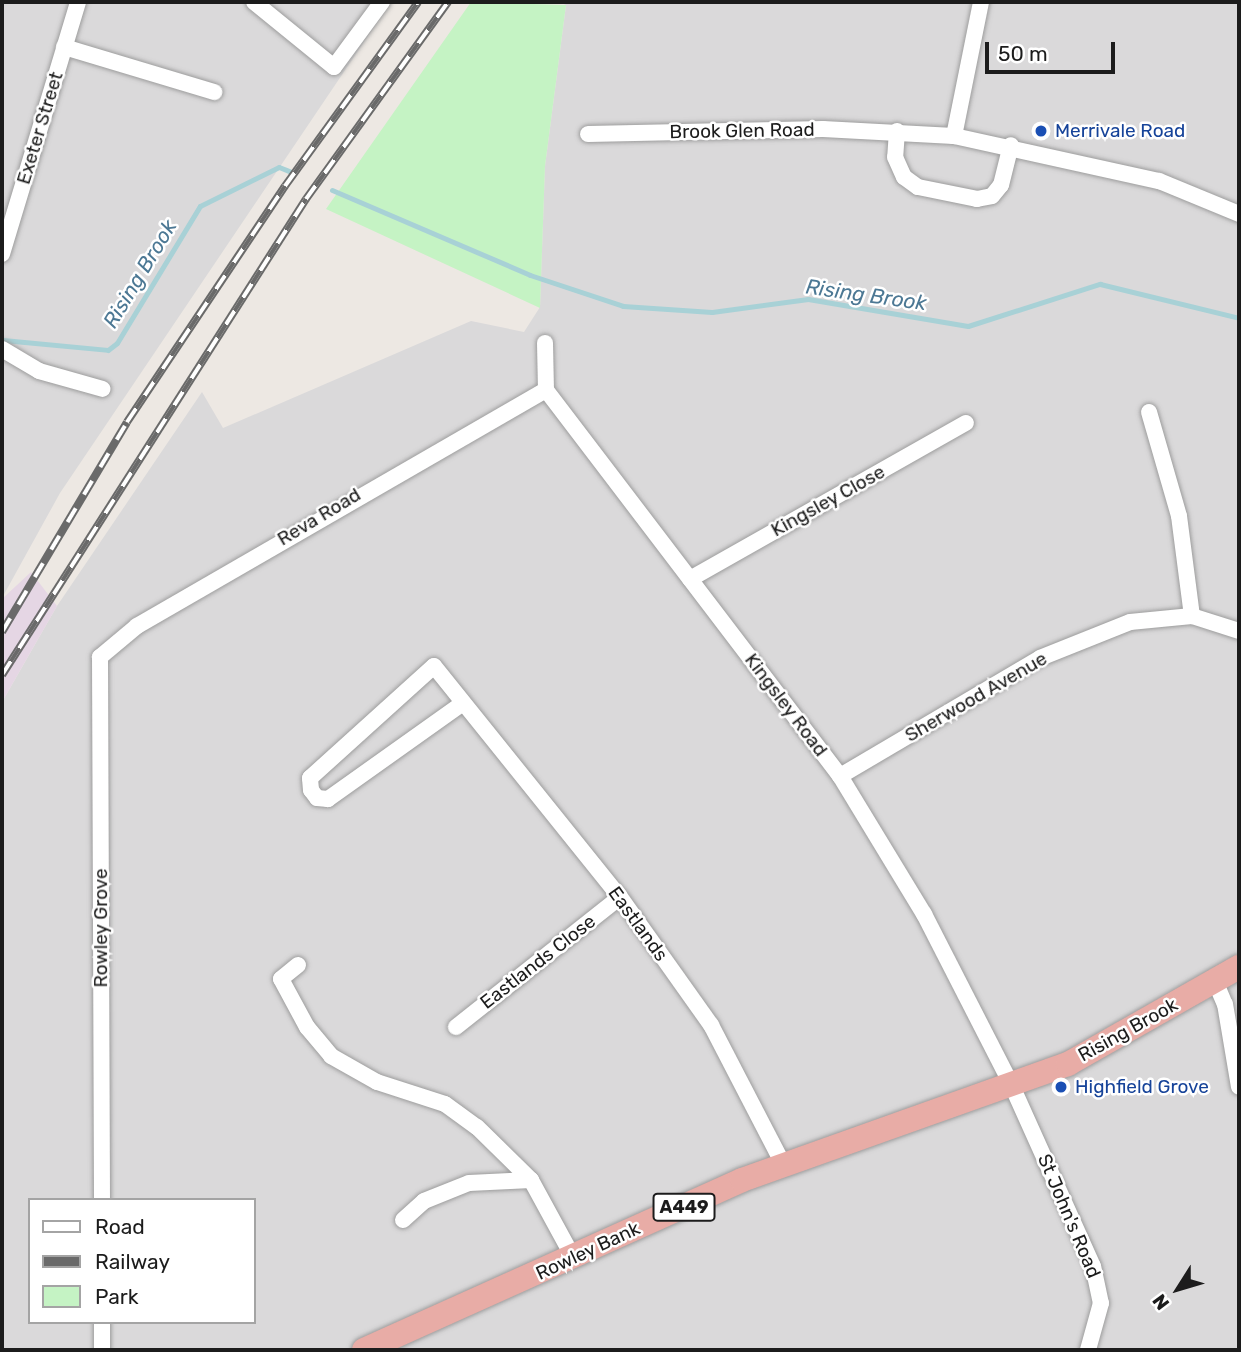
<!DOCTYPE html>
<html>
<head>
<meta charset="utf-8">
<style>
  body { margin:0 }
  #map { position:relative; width:1241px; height:1352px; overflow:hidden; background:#ede8e3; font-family:Rubik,sans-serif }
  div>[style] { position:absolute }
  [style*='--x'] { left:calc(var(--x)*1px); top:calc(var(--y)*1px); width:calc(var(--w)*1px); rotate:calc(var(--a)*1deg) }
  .residential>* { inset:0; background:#dad9da }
  .industrial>* { inset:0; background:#e5d6e4 }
  .park>* { inset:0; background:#c5f3c4 }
  .stream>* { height:5px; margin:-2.5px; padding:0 2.5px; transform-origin:2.5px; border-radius:2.5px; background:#a8d1d6 }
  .roads { filter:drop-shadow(0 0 2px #9d9d9d) drop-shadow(0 0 2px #9d9d9d) }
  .minor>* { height:16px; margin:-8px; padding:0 8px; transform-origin:8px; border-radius:8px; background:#fff }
  .trunk>* { height:24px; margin:-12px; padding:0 12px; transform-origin:12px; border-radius:12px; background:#e8aca6 }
  .rail>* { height:8px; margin-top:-4px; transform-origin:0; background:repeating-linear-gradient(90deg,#fff 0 16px,#6a6a6a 0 32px); box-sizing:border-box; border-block:2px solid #6a6a6a }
  .dots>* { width:19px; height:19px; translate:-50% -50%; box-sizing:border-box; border:4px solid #fff; border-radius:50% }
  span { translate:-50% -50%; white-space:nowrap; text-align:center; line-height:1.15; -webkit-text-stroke:5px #fff; paint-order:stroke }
  .shield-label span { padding:2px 5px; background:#fff; border:2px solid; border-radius:5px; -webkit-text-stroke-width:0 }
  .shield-label { font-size:18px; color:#1c1c1c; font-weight:700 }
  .street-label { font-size:19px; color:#1c1c1c }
  .transit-label { font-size:19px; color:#164399 }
  .left { translate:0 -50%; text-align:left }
  .water-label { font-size:21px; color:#4c7894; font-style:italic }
  .frame { position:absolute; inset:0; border:4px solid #1c1c1c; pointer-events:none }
  .legend { position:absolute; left:28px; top:1198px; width:228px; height:126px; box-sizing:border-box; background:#fff; border:2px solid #a4a4a4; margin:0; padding:9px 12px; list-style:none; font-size:21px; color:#1c1c1c }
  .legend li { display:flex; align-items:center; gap:14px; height:35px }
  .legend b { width:35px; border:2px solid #a4a4a4 }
  .north { position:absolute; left:1143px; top:1254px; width:70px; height:70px; -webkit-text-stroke:5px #fff; paint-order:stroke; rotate:233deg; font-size:19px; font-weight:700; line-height:28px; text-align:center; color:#1c1c1c }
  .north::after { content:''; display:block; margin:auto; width:24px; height:32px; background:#1c1c1c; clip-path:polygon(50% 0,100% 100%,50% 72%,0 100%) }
  .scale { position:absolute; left:985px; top:42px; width:130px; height:32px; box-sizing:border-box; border:4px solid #1c1c1c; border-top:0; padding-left:9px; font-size:21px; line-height:24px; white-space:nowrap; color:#1c1c1c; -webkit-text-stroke:5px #fff; paint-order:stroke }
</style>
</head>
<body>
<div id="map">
  <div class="residential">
    <i style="clip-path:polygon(2px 2px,391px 2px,60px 493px,2px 598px)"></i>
    <i style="clip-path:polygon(evenodd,559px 2px,1239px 2px,1239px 1350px,2px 1350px,2px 702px,57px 606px,202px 392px,223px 428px,471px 321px,524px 332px,540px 307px,545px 166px,566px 5px,559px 2px,30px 1200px,254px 1200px,254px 1322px,30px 1322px,30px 1200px)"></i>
  </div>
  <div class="industrial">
    <i style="clip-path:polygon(31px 572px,57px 606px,2px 702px,2px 599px)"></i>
  </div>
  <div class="park">
    <i style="clip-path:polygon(471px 2px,566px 5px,545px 166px,540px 308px,326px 209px)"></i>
  </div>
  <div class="stream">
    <i style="--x:332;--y:190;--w:215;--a:23.2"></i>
    <i style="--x:530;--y:275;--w:98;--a:18.4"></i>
    <i style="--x:623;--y:306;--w:89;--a:3.9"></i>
    <i style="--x:712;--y:312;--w:97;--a:-7.7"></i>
    <i style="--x:808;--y:299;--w:162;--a:9.6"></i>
    <i style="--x:968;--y:326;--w:139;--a:-17.7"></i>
    <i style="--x:1100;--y:284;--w:143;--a:13.7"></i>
    <i style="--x:3;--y:340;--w:105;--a:5.4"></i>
    <i style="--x:108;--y:350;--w:11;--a:-38"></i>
    <i style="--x:117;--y:343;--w:160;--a:-58.8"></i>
    <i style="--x:200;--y:206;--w:88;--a:-26.3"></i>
    <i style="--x:279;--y:167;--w:11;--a:22"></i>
  </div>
  <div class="roads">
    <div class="minor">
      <i style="--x:254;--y:2;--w:103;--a:39.1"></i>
      <i style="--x:334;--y:67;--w:81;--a:-53.6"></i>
      <i style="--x:64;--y:47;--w:157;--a:16.7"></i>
      <i style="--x:897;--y:131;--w:26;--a:94"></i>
      <i style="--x:895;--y:157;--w:22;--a:66"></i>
      <i style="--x:904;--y:177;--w:17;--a:36"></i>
      <i style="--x:918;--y:187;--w:60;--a:11.5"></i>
      <i style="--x:977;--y:199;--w:15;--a:-11"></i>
      <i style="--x:992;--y:196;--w:14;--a:-51"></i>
      <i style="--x:1001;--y:185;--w:41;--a:-76"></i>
      <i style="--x:588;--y:134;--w:235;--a:-1.2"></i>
      <i style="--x:823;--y:129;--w:131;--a:3.1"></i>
      <i style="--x:954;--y:136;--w:210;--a:12.4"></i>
      <i style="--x:1159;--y:181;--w:87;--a:22.4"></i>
      <i style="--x:954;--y:136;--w:137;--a:-78.6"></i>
      <i style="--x:2;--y:254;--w:263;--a:-73.2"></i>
      <i style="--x:545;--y:343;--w:47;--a:88.8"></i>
      <i style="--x:546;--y:390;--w:485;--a:52.7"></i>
      <i style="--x:840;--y:776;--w:162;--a:58.7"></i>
      <i style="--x:924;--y:914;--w:193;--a:62.9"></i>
      <i style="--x:1012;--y:1086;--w:197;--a:65.8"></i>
      <i style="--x:1093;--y:1266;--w:38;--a:78"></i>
      <i style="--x:1101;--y:1303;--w:49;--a:105.5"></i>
      <i style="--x:2;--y:349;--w:43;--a:30.7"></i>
      <i style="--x:39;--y:371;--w:66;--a:15.7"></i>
      <i style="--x:1149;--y:412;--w:108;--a:73.9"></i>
      <i style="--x:1179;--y:516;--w:101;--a:82.6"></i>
      <i style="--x:690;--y:579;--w:317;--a:-29.5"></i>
      <i style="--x:463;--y:703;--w:166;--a:144.6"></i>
      <i style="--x:328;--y:799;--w:11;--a:-175"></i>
      <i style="--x:317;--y:798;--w:10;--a:-127"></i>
      <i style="--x:311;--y:790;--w:12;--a:-95"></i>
      <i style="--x:310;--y:778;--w:167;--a:-42.1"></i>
      <i style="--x:434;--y:666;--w:297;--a:51.2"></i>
      <i style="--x:620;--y:897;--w:157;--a:54.6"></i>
      <i style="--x:711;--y:1025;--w:157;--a:62.6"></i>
      <i style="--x:840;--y:776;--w:232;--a:-30.5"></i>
      <i style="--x:1040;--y:658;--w:97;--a:-21.8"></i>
      <i style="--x:1130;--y:622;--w:62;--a:-5.5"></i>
      <i style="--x:1192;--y:616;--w:49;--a:17.7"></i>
      <i style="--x:298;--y:965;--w:22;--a:141"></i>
      <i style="--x:281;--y:979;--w:55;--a:61.6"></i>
      <i style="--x:307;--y:1027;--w:38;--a:50"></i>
      <i style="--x:331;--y:1056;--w:53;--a:29.5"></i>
      <i style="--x:377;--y:1082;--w:71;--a:17.9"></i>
      <i style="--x:445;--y:1104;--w:39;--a:36"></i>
      <i style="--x:477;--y:1127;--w:76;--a:44.5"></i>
      <i style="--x:531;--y:1180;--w:90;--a:61.4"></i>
      <i style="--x:1215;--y:981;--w:25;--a:67"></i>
      <i style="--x:1225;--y:1004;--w:84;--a:80.4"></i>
      <i style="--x:456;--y:1027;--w:209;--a:-38.4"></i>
      <i style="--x:102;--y:1200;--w:543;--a:-90.21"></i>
      <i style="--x:100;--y:657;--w:48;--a:-40"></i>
      <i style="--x:137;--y:626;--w:472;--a:-30"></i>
      <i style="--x:403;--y:1220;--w:28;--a:-42"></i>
      <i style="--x:424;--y:1201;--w:48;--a:-21.8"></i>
      <i style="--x:469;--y:1183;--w:62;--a:-2.8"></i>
      <i style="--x:102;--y:1322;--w:28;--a:90"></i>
    </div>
    <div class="trunk">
      <i style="--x:364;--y:1350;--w:414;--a:-24.2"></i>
      <i style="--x:742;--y:1180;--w:346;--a:-19.6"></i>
      <i style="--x:1068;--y:1064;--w:197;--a:-29.6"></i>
    </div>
  </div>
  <div class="rail">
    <i style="--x:2;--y:632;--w:244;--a:-59.2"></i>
    <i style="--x:127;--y:422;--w:284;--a:-56.2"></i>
    <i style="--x:285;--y:186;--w:227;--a:-54.1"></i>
    <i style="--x:2;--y:675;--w:565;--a:-57.44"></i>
    <i style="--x:306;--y:199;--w:243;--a:-54.2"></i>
  </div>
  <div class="dots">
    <i style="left:1041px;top:131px;background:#1a4fb4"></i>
    <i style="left:1061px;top:1087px;background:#1a4fb4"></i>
  </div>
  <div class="shield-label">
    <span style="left:684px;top:1207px">A449</span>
  </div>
  <div class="street-label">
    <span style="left:40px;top:128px;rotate:-73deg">Exeter Street</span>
    <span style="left:742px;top:131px;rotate:-1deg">Brook Glen Road</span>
    <span style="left:828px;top:501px;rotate:-29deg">Kingsley Close</span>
    <span style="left:319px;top:517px;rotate:-31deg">Reva Road</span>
    <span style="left:976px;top:697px;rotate:-30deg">Sherwood Avenue</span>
    <span style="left:786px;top:705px;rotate:53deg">Kingsley Road</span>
    <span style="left:638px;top:924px;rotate:54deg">Eastlands</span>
    <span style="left:101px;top:928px;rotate:-90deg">Rowley Grove</span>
    <span style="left:538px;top:962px;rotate:-38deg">Eastlands Close</span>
    <span style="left:1128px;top:1030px;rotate:-29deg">Rising Brook</span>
    <span style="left:1069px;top:1216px;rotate:67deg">St John's Road</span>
    <span style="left:588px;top:1251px;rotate:-25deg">Rowley Bank</span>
  </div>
  <div class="transit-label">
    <span class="left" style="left:1055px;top:131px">Merrivale Road</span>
    <span class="left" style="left:1075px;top:1087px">Highfield Grove</span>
  </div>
  <div class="water-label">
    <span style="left:140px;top:274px;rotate:-59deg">Rising Brook</span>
    <span style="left:866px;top:295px;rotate:8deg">Rising Brook</span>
  </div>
  <div class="frame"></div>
  <ul class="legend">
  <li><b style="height:9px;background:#fff"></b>Road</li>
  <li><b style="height:9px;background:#6a6a6a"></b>Railway</li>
  <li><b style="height:19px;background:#c5f3c4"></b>Park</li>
  </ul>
  <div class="north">N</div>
  <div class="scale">50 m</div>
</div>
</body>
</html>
